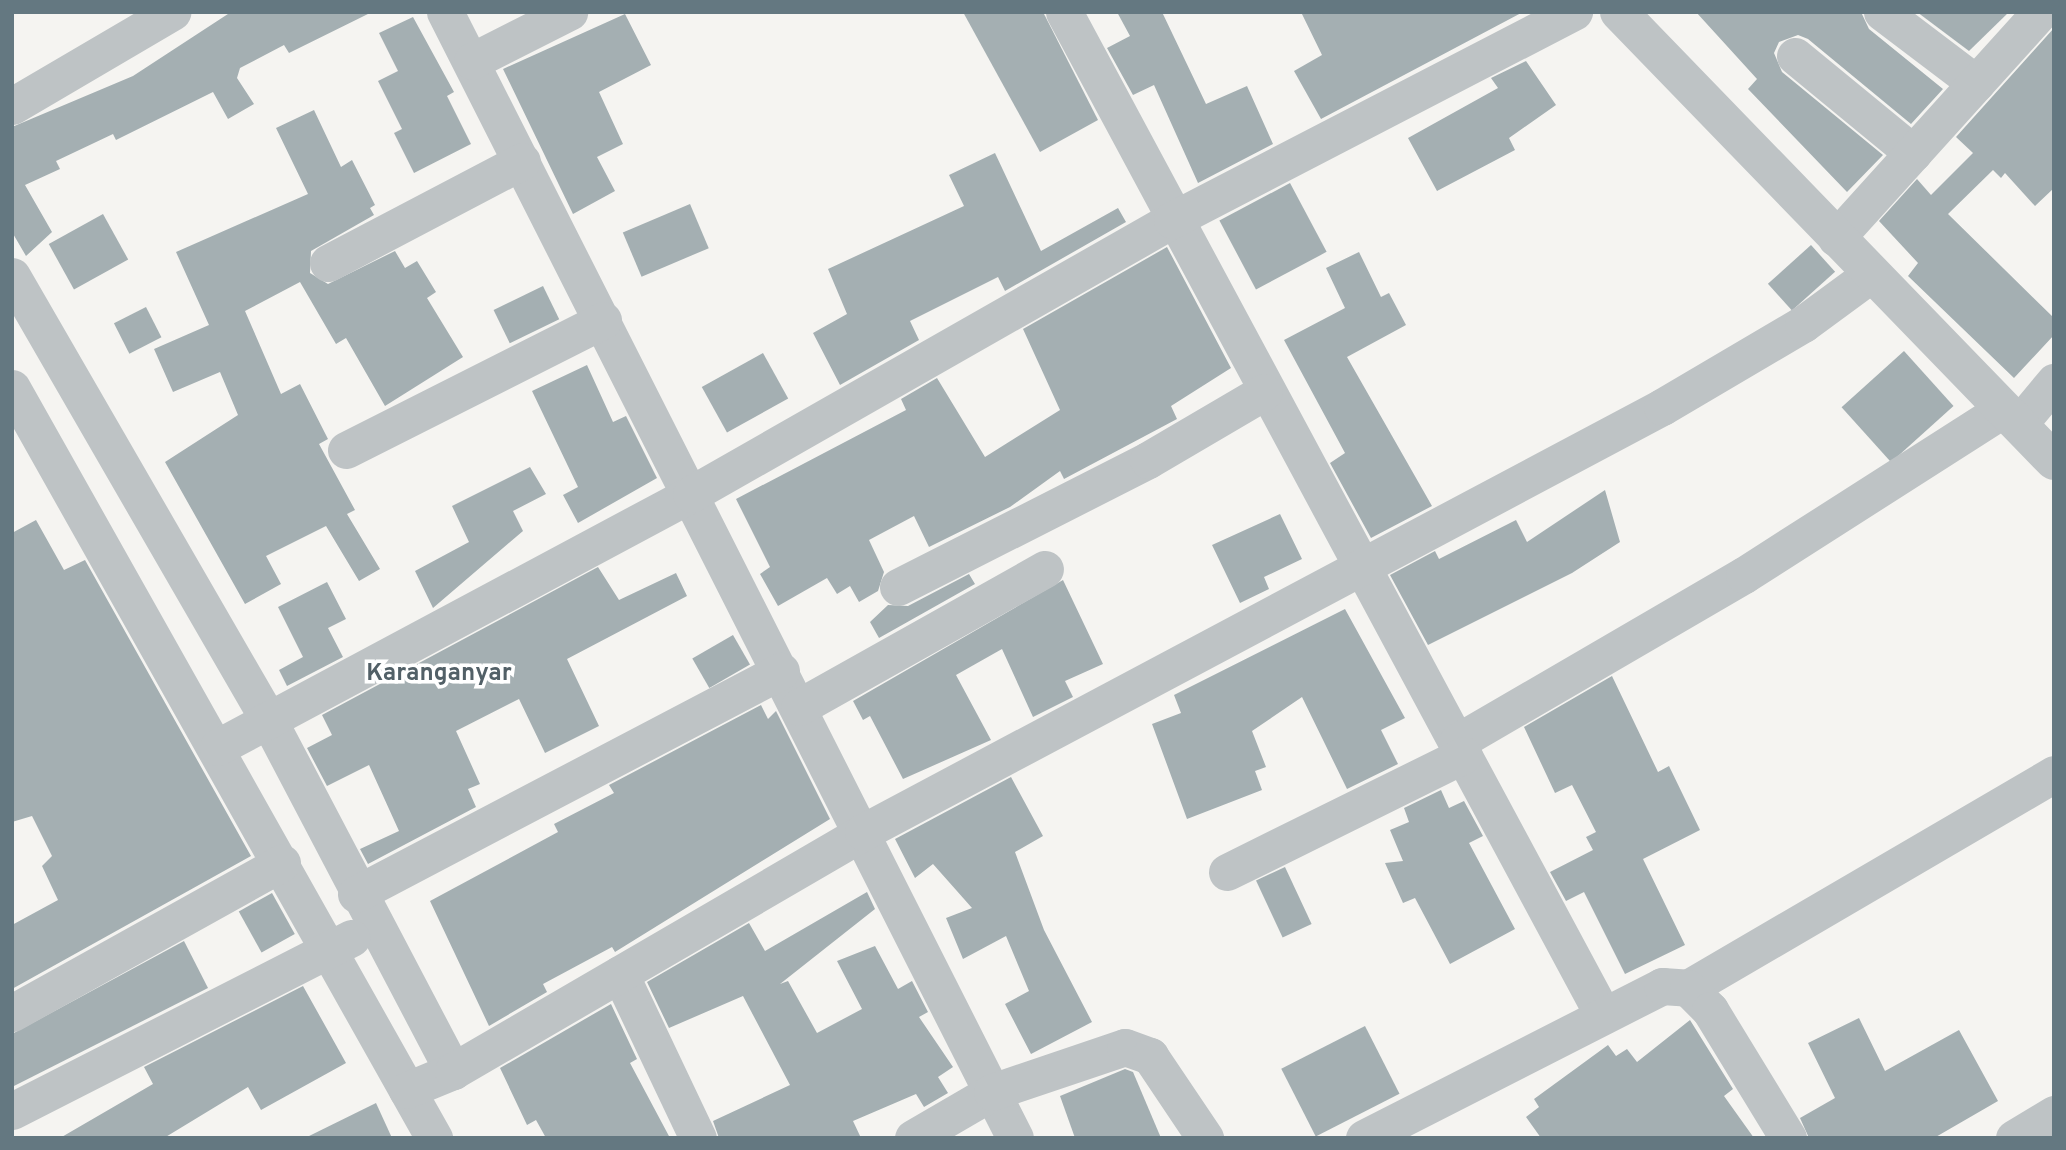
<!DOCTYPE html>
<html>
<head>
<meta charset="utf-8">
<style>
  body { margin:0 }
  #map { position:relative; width:2066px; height:1150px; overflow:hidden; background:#f5f4f1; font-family:Overpass,sans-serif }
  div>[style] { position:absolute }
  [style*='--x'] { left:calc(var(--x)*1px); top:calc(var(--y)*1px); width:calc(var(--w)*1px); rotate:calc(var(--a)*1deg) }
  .building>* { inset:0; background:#a4afb2; transform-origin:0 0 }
  .minor>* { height:37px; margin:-18.5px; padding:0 18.5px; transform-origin:18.5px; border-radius:18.5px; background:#bec3c5 }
  .tertiary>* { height:38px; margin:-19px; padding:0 19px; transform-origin:19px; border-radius:19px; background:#bec3c5 }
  span { translate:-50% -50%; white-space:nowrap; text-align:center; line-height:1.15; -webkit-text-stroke:7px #fff; paint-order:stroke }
  .quarter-label { font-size:24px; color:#526067; font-weight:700 }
  .frame { position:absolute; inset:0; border:14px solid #647881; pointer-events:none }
</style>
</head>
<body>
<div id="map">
  <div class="building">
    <i style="clip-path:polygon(231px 12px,372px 12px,289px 53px,284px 45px,240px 68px,237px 78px,254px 104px,228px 119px,213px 92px,116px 140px,113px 134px,56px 161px,60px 169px,25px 185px,52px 232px,26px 256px,12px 232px,12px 127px,133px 76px)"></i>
    <i style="clip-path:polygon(963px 12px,1043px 12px,1098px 120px,1040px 152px)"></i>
    <i style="clip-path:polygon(1117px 12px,1162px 12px,1206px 104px,1247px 86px,1273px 144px,1198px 183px,1154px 85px,1133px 95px,1107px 48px,1130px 36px)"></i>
    <i style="clip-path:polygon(1301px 12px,1523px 12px,1321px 119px,1294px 71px,1322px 55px)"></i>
    <i style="clip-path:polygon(1696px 12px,1861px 12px,1869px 29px,1943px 89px,1911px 124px,1808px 39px,1798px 35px,1779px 42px,1774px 53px,1782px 72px,1883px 155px,1847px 192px,1748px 89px,1757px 79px)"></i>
    <i style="clip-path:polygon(1917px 12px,2009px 12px,1969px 51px)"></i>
    <i style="clip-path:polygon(625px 14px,651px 65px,599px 92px,623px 144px,597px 157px,615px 191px,573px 214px,503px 69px)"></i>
    <i style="clip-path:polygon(413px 17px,454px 92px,447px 96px,471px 144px,414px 173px,394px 133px,402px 129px,378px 81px,398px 71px,379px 33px)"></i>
    <i style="clip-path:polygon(2054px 28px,2054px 188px,2035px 206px,2005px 173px,2001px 178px,1993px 170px,1948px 214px,2054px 318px,2054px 335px,2014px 378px,1908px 276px,1918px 263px,1879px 221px,1917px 179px,1931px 195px,1973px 153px,1956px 137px)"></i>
    <i style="clip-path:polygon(1526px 61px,1556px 105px,1509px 138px,1515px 150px,1437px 191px,1408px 138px,1498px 88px,1491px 78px)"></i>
    <i style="clip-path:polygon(314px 110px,341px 167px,352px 160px,375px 205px,370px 208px,374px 215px,311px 251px,310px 273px,328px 284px,395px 251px,405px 268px,417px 261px,436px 292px,427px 298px,463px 357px,385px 406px,346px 338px,336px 344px,300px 282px,245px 311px,281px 394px,300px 384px,328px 439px,319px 444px,355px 510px,347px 514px,380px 569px,359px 581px,326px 526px,266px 556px,281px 584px,245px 604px,165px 462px,238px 415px,220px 372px,173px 392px,154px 349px,209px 325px,176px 252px,308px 194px,276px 128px)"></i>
    <i style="clip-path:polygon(995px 153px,1041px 251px,1118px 208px,1126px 222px,1005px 291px,998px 277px,910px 321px,919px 340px,840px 385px,813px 333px,847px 314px,828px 269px,964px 206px,949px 175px)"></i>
    <i style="left:1290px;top:183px;width:78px;height:80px;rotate:62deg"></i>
    <i style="left:690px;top:204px;width:48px;height:73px;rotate:67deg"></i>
    <i style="left:103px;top:214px;width:52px;height:62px;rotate:61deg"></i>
    <i style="left:1811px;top:245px;width:36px;height:58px;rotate:48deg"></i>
    <i style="clip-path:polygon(1167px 247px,1231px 368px,1171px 406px,1177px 419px,1064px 479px,1060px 471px,1010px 507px,929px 547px,914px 516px,869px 540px,884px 572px,878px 591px,859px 602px,850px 586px,837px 594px,827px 578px,778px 606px,760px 574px,770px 567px,736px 499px,906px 410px,901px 399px,937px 378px,985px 457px,1060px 410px,1023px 329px)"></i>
    <i style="clip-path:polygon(1359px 252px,1381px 297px,1389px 293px,1406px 325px,1347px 357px,1432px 506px,1371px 538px,1330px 463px,1345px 453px,1284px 340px,1345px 308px,1326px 268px)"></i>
    <i style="left:543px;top:286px;width:37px;height:55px;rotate:64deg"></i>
    <i style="left:146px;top:307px;width:34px;height:36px;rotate:63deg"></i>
    <i style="left:1904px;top:351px;width:74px;height:84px;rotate:48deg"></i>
    <i style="left:763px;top:353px;width:52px;height:70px;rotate:61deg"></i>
    <i style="clip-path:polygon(587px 365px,613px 422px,626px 416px,657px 478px,578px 523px,563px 495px,578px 487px,532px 391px)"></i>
    <i style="clip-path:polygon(530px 467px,546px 494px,513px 511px,523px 531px,433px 608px,415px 571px,469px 542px,452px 506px)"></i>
    <i style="clip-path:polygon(1605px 490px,1620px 542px,1572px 573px,1428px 645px,1390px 575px,1435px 551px,1439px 559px,1516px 520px,1527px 542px)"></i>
    <i style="clip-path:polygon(1280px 514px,1302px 559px,1264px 577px,1269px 589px,1240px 603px,1212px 545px)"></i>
    <i style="clip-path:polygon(36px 520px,64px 570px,85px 560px,251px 856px,12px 989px,12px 925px,58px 900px,42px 866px,52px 856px,32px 816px,12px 822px,12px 533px)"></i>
    <i style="clip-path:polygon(598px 567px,619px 600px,676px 573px,687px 596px,567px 659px,599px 726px,545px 753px,519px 699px,456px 731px,480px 784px,468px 789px,476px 807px,368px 864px,360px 849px,399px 831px,369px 765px,327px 786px,307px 748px,332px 735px,322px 715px)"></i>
    <i style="clip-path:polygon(969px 574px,975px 584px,879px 638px,870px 622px,888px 605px,908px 606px)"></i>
    <i style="clip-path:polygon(1063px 580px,1103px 664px,1065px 681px,1073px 697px,1033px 717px,1002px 649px,956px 675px,991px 740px,903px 779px,870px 716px,863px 720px,853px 701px)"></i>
    <i style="clip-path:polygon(327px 582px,346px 619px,328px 628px,343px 657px,287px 686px,279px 670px,303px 657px,278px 607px)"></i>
    <i style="clip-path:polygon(1345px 609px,1405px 718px,1381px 730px,1398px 764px,1347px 789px,1302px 697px,1252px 731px,1266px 767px,1255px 771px,1262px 790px,1187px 819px,1152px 724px,1181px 713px,1174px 695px)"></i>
    <i style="left:733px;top:635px;width:34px;height:47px;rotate:60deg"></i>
    <i style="clip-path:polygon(1612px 676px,1658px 772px,1669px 766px,1700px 830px,1643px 859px,1685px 945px,1625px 974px,1584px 892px,1566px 901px,1550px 872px,1593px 850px,1586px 837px,1596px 832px,1572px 785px,1555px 793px,1524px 727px)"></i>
    <i style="clip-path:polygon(761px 705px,768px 719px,776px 711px,830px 819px,615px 952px,612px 947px,543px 984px,547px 992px,489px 1026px,430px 901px,558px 832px,554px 824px,614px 793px,609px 785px)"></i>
    <i style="clip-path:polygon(1011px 777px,1043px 836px,1015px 852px,1044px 930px,1092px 1022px,1031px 1054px,1005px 1004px,1029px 991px,1006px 936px,963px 959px,946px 918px,972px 908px,933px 864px,915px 878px,895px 839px)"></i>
    <i style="clip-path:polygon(1441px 790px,1449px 808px,1464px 801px,1483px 836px,1469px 843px,1515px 929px,1450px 964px,1415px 898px,1403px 903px,1385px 863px,1403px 861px,1390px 830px,1409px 822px,1404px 808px)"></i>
    <i style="left:1285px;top:867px;width:63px;height:32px;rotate:65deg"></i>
    <i style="clip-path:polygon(867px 892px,875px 909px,780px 984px,788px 981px,817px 1033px,862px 1009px,837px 961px,875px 946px,898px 989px,912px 981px,928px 1012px,919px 1017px,953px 1067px,938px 1077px,948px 1093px,924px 1107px,916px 1094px,853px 1121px,861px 1138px,719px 1138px,713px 1121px,790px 1085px,743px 996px,669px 1028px,647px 982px,749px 923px,765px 951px)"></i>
    <i style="left:272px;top:893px;width:47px;height:38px;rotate:61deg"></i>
    <i style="clip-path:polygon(184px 941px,208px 988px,12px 1087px,12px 1034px)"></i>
    <i style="clip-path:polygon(303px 986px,346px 1063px,261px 1110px,248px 1087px,164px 1138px,60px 1138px,153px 1084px,144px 1067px)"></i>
    <i style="clip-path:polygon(611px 1004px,637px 1059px,630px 1063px,670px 1138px,546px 1138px,536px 1120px,527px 1125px,500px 1068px)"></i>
    <i style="clip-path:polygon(1859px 1018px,1885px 1071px,1959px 1030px,1998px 1101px,1934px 1138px,1809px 1138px,1800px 1118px,1835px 1098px,1808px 1043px)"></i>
    <i style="clip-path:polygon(1690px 1020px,1733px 1089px,1724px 1096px,1754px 1138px,1541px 1138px,1526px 1117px,1539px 1107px,1534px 1099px,1608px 1045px,1616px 1056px,1627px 1049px,1637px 1062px)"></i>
    <i style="left:1365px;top:1026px;width:76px;height:94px;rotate:63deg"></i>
    <i style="clip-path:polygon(1125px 1069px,1133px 1072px,1161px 1138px,1075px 1138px,1060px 1096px)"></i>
    <i style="clip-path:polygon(376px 1103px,392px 1138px,305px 1138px)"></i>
  </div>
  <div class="minor">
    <i style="--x:445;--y:12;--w:1262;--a:63.15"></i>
    <i style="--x:1064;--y:12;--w:1139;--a:61.75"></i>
    <i style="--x:1882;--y:12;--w:118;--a:37.1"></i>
    <i style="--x:1795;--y:56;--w:153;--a:39.4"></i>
    <i style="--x:472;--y:61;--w:109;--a:-26.8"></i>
    <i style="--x:12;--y:106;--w:186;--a:-30.4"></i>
    <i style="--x:1836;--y:238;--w:304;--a:-47.9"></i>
    <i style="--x:328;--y:263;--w:219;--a:-27.7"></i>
    <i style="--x:12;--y:276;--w:512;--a:59.98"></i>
    <i style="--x:268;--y:719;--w:398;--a:62.3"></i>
    <i style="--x:12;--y:388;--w:861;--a:60.63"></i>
    <i style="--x:2019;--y:424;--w:55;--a:-50.2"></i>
    <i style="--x:346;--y:450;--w:288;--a:-26.8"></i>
    <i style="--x:898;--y:587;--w:280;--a:-26.9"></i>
    <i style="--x:1148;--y:460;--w:134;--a:-30.4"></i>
    <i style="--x:799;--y:707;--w:282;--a:-29.3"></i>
    <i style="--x:1457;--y:742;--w:332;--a:-30.2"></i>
    <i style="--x:1744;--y:575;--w:308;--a:-32.6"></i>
    <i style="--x:218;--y:747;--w:536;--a:-28.14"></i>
    <i style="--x:691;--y:494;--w:554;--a:-29.67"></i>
    <i style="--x:1172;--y:220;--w:453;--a:-27.4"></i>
    <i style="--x:1227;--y:872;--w:264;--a:-26.3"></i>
    <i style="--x:356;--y:894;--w:480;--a:-27.7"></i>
    <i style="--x:620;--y:974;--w:182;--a:64.6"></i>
    <i style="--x:1688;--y:988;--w:424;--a:-30.3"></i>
    <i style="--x:12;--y:1013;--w:309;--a:-29.1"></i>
    <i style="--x:407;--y:1090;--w:50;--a:-22.4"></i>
    <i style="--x:453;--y:1071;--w:475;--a:-30.2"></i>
    <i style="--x:863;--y:832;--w:905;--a:-28.01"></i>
    <i style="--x:1662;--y:407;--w:164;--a:-30.5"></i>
    <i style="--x:1803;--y:324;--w:84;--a:-36.3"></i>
    <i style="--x:12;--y:1111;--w:381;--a:-27"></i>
    <i style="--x:913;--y:1138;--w:91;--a:-30.2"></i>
    <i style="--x:992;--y:1092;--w:140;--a:-18.7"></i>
    <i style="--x:1125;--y:1047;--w:27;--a:20"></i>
    <i style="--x:1150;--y:1056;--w:99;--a:56.1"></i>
    <i style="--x:1364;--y:1138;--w:335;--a:-27"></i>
    <i style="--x:1662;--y:986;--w:26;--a:4"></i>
    <i style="--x:1688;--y:988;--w:31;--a:45"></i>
    <i style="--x:1710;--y:1010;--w:150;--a:58.6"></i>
    <i style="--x:2014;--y:1138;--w:47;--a:-31"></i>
  </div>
  <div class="tertiary">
    <i style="--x:1619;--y:12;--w:625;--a:45.91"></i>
  </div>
  <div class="quarter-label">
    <span style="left:439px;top:675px">Karanganyar</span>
  </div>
  <div class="frame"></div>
</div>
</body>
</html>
